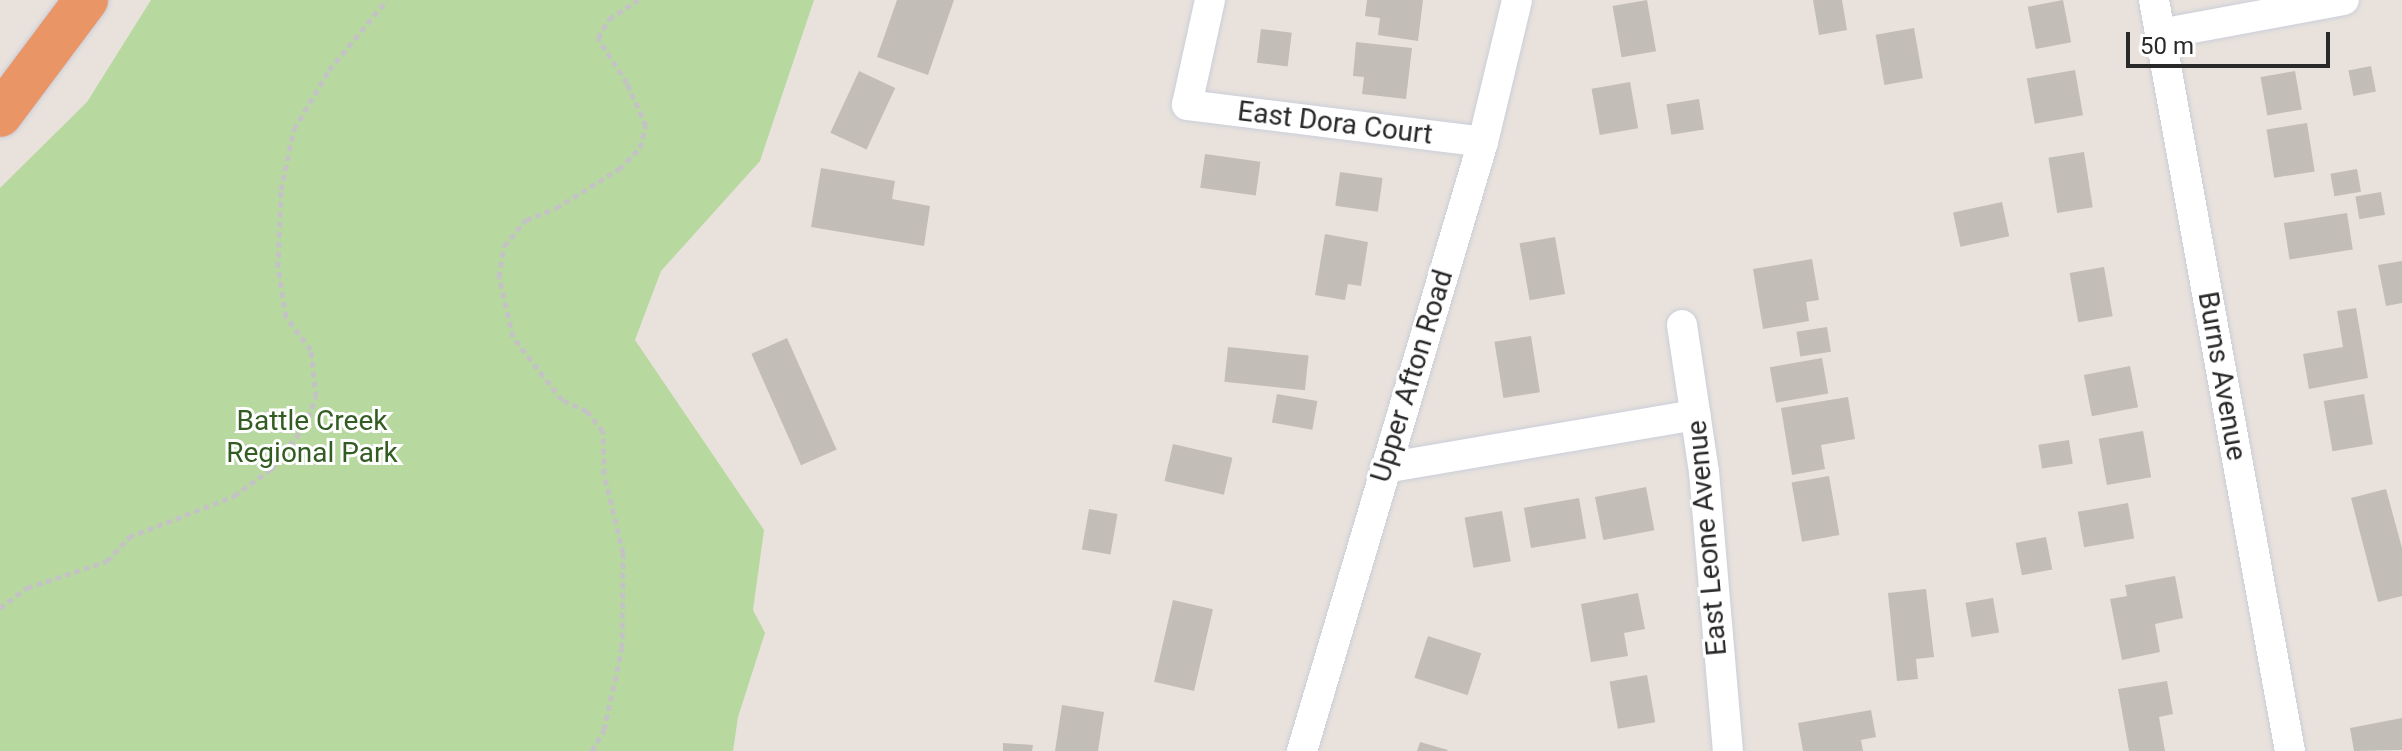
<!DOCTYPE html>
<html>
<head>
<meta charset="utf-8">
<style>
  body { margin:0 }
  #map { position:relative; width:2402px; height:751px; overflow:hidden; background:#e9e2dc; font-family:Roboto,sans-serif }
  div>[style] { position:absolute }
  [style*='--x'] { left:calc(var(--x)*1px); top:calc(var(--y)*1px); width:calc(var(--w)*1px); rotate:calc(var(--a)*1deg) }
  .green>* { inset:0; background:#b7d99f }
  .building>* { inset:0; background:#c2bdb7; transform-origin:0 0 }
  .path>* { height:5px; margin-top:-2.5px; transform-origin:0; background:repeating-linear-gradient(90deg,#c3c3c3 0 6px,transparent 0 10px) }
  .roads { filter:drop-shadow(0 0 2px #caced9) drop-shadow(0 0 2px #caced9) }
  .minor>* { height:30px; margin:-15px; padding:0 15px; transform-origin:15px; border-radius:15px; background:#fff }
  .highway>* { height:44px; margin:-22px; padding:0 22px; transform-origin:22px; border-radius:22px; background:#ea9566 }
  span { translate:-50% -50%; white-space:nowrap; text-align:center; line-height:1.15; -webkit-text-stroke:6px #fff; paint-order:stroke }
  .street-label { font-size:28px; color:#292929 }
  .park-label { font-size:28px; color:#325c22 }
  .scale { position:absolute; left:2126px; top:32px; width:204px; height:36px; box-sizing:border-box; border:4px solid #292929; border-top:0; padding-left:10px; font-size:24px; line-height:28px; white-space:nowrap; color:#292929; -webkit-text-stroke:6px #fff; paint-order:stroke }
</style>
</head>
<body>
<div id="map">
  <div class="green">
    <i style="clip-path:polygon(151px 0,814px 0,760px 161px,661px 271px,635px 340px,764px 530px,753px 610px,765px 633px,738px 717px,733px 751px,0 751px,0 188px,87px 102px)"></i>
  </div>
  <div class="building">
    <i style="clip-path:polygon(897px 0,954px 0,928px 75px,877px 57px)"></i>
    <i style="clip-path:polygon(1367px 0,1423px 0,1418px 41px,1378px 35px,1380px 18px,1365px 16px)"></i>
    <i style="left:1647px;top:0;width:52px;height:35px;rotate:80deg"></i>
    <i style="clip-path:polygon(1813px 0,1842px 0,1847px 30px,1819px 35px)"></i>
    <i style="left:2063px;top:0;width:43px;height:36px;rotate:79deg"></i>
    <i style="left:1914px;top:28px;width:51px;height:39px;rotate:80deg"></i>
    <i style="left:1261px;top:29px;width:31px;height:34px;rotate:7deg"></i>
    <i style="clip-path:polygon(1356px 42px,1412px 48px,1406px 99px,1362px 94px,1364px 77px,1353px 76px)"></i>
    <i style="left:2371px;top:66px;width:26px;height:23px;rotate:79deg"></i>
    <i style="left:2075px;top:70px;width:46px;height:49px;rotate:80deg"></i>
    <i style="left:859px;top:71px;width:40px;height:68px;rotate:25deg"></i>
    <i style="left:2295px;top:71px;width:39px;height:35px;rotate:80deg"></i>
    <i style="left:1630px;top:82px;width:47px;height:39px;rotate:80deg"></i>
    <i style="left:1699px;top:99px;width:31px;height:33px;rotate:81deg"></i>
    <i style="left:2307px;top:123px;width:49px;height:41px;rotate:81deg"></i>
    <i style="left:2084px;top:152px;width:56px;height:36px;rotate:81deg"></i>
    <i style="left:1205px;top:154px;width:56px;height:34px;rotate:8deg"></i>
    <i style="clip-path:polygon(821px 168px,895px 181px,892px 199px,930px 206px,924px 246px,811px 227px)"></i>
    <i style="left:2357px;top:169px;width:23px;height:27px;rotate:80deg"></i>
    <i style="left:1340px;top:172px;width:43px;height:34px;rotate:8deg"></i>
    <i style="left:2381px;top:192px;width:23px;height:26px;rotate:80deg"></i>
    <i style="left:2002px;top:202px;width:35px;height:50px;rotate:78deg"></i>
    <i style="left:2347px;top:213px;width:37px;height:64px;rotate:81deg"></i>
    <i style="clip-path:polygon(1325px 234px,1368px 242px,1361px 286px,1348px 284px,1345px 300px,1315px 295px)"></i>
    <i style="left:1555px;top:237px;width:58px;height:36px;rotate:80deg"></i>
    <i style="clip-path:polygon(1812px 259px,1819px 300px,1806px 302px,1809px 321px,1763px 329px,1753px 269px)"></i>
    <i style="clip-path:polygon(2402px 261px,2402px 303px,2386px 306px,2378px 265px)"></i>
    <i style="left:2104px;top:267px;width:50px;height:35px;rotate:80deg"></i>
    <i style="clip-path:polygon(2356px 308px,2368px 378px,2309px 389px,2303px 354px,2343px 347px,2337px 311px)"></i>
    <i style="left:1827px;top:327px;width:25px;height:31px;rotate:81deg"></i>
    <i style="left:1531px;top:336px;width:57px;height:37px;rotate:81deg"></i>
    <i style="left:787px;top:338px;width:122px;height:39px;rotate:66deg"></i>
    <i style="left:1228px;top:347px;width:81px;height:35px;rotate:6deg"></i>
    <i style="left:1822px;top:358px;width:36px;height:53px;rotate:80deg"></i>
    <i style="left:2130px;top:366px;width:42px;height:47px;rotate:79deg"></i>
    <i style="left:1277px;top:394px;width:41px;height:29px;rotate:10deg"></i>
    <i style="left:2364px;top:394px;width:51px;height:41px;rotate:80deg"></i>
    <i style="clip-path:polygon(1848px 397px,1855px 439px,1821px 445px,1825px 469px,1792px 475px,1781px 408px)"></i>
    <i style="left:2143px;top:431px;width:47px;height:45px;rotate:80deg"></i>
    <i style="left:2069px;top:440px;width:24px;height:31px;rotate:81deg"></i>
    <i style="left:1173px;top:444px;width:61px;height:38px;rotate:13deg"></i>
    <i style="left:1829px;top:476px;width:60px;height:38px;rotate:80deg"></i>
    <i style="left:1646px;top:487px;width:44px;height:52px;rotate:79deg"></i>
    <i style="clip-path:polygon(2386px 489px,2402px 548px,2402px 596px,2378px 602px,2351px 498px)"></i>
    <i style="left:1579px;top:498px;width:41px;height:56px;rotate:80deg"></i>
    <i style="left:2128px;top:503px;width:36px;height:51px;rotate:80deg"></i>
    <i style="left:1089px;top:509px;width:29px;height:41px;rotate:10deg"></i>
    <i style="left:1502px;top:511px;width:51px;height:38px;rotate:80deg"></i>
    <i style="left:2046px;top:537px;width:33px;height:31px;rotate:79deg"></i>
    <i style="clip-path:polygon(2175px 576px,2183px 618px,2155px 624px,2160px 652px,2122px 660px,2110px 599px,2127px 596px,2125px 585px)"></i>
    <i style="clip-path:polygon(1926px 589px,1934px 657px,1916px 659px,1918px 679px,1897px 681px,1888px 593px)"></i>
    <i style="clip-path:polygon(1638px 593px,1645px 629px,1624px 633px,1628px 656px,1591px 662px,1581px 604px)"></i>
    <i style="left:1993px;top:598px;width:35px;height:28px;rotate:80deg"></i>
    <i style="left:1173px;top:600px;width:41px;height:84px;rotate:13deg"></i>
    <i style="left:1428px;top:636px;width:56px;height:44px;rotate:18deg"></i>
    <i style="left:1647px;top:675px;width:48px;height:38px;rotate:80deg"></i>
    <i style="clip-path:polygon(2167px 681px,2173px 714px,2159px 717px,2165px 751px,2129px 751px,2118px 689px)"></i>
    <i style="clip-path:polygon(1062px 705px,1104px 712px,1098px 751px,1055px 751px)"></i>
    <i style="clip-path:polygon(1871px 710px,1876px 737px,1861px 740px,1863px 751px,1803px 751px,1798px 723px)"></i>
    <i style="clip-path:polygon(2402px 718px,2402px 750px,2354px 751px,2350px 728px)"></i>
    <i style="clip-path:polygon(1420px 742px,1448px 750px,1447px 751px,1417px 751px)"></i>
    <i style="clip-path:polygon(1003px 743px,1033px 745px,1032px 751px,1003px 751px)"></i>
  </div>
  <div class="path">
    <i style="--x:0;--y:608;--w:34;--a:-37"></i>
    <i style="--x:27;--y:588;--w:84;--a:-18.6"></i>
    <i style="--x:107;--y:561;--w:33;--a:-47"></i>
    <i style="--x:129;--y:537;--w:113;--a:-21.3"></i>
    <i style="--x:234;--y:496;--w:46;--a:-36.1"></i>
    <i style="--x:271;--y:469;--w:53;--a:-51.8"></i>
    <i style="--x:304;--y:427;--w:32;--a:-68"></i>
    <i style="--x:316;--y:397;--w:47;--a:-96.1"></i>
    <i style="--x:311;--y:350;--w:41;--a:-127.1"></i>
    <i style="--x:286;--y:317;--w:51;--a:-99.1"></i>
    <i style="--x:278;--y:267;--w:77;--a:-87.8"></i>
    <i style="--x:281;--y:190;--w:62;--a:-78"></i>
    <i style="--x:294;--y:129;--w:69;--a:-59.3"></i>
    <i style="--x:329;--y:70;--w:91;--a:-50.4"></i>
    <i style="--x:592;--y:751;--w:24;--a:-60"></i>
    <i style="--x:604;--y:730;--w:84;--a:-77.6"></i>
    <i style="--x:622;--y:648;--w:95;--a:-89.4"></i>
    <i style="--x:623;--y:553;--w:81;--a:-103.5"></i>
    <i style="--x:604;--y:474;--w:43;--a:-91.3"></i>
    <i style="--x:603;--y:431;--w:26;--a:-129"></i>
    <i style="--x:587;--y:411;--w:27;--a:-156"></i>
    <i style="--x:562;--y:400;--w:80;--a:-127.9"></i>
    <i style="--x:513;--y:337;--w:62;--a:-103.1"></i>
    <i style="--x:499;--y:277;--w:31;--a:-81"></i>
    <i style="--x:504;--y:246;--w:34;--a:-50"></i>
    <i style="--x:526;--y:220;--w:32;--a:-22"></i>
    <i style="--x:556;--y:208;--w:74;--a:-31.8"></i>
    <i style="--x:619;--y:169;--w:30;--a:-45"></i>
    <i style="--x:640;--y:148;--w:23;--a:-75"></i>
    <i style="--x:646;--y:126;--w:47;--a:-113.8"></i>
    <i style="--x:627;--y:83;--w:54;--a:-122.8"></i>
    <i style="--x:598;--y:38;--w:22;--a:-60"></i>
    <i style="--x:609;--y:19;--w:35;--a:-33"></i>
  </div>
  <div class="roads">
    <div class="minor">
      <i style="--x:1210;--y:0;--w:107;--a:102.4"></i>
      <i style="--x:1187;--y:105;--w:298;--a:7.1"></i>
      <i style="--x:2154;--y:0;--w:763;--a:79.74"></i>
      <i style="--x:2160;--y:34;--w:187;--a:-10.5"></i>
      <i style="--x:1682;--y:325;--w:149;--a:81.5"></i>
      <i style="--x:1704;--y:472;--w:280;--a:85.1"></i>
      <i style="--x:1385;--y:468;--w:315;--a:-9.7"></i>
      <i style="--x:1302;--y:751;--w:635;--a:-73.45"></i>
      <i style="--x:1483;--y:142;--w:146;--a:-76.5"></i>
    </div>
    <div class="highway">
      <i style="--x:0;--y:115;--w:144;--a:-53.2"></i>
    </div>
  </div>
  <div class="street-label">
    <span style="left:1335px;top:123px;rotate:7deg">East Dora Court</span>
    <span style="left:1412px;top:376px;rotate:-73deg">Upper Afton Road</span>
    <span style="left:2222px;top:376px;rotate:80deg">Burns Avenue</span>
    <span style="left:1707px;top:538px;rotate:-95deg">East Leone Avenue</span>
  </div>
  <div class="park-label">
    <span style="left:312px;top:437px">Battle Creek<br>Regional Park</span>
  </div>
  <div class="scale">50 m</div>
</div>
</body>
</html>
